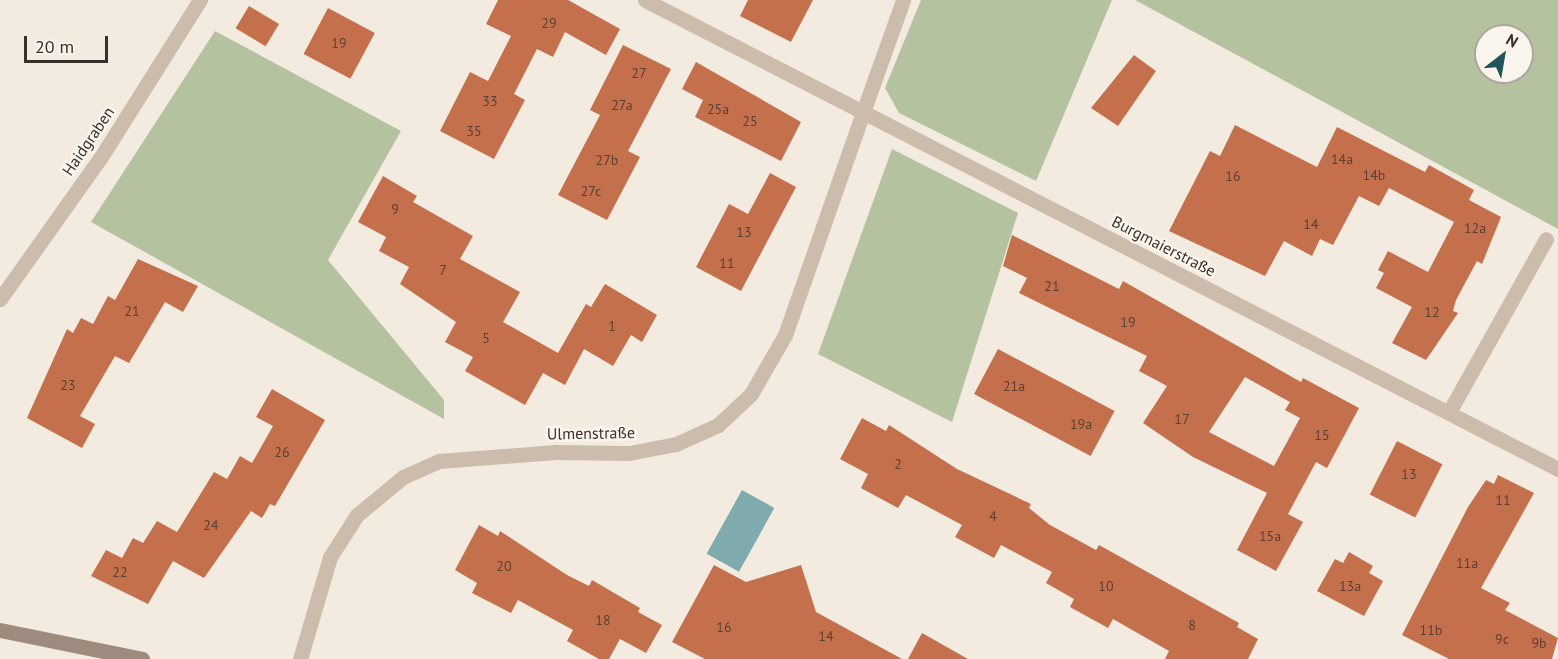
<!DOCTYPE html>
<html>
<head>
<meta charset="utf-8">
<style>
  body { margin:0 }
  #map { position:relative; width:1558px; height:659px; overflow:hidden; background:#f3ebe0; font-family:"PT Sans",sans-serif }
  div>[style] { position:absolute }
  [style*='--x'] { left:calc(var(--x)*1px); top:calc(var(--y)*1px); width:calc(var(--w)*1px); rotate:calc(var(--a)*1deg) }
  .green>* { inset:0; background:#b4c29f }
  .water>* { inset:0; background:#7fabaf; transform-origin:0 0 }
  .building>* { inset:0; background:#c4704d; transform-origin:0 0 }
  .lane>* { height:15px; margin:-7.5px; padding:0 7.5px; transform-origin:7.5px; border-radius:7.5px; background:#cbbcab }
  .street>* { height:15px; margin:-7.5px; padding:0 7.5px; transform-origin:7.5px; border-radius:7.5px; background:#cbbcab }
  .secondary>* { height:15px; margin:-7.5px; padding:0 7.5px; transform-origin:7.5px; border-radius:7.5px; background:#9f8b7d }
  span { translate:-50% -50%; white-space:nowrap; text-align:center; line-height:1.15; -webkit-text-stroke:5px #faf5ec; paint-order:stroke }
  .number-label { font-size:14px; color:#5c4033 }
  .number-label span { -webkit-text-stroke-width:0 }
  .street-label { font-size:16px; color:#39302a }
  .north { position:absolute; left:1474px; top:24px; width:60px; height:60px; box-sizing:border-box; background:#faf5ec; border:2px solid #ada69e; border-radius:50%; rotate:31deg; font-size:16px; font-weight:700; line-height:24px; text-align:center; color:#39302a }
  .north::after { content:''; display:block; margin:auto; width:21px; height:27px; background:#20535a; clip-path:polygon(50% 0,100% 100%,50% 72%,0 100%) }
  .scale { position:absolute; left:24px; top:36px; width:84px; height:27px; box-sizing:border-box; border:3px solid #39302a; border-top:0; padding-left:8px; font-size:18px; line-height:21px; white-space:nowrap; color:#39302a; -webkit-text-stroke:4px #faf5ec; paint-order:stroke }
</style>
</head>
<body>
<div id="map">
  <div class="green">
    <i style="clip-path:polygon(921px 0,1112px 0,1036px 181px,899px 113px,885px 88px)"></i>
    <i style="clip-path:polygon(evenodd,1135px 0,1558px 0,1558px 229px,1333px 107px,1135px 0,1486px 36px,1522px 36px,1522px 72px,1486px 72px,1486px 36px)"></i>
    <i style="clip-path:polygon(215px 31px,401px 131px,328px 260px,444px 400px,444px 419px,91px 222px)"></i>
    <i style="clip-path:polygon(892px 149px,1018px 213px,952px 422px,818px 354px)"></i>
  </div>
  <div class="water">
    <i style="left:742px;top:490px;width:37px;height:73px;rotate:29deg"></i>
  </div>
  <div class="building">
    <i style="clip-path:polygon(498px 0,568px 0,620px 29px,606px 55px,565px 32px,553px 57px,537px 49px,514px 94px,525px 100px,494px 159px,440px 131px,470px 72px,488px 81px,511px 36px,486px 24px)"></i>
    <i style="clip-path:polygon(748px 0,813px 0,791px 42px,740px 16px)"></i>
    <i style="left:249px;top:6px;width:35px;height:26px;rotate:31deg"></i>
    <i style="left:328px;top:8px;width:53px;height:52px;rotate:28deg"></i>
    <i style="clip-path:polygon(623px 45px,671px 69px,628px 151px,640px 157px,607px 220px,558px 195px,600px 115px,590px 110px)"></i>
    <i style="clip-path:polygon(1134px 55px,1156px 71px,1118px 126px,1091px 108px)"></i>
    <i style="clip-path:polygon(696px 62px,801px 122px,781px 161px,695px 117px,703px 100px,682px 89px)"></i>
    <i style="clip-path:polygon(1235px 125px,1317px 167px,1337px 127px,1425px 172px,1429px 165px,1474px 190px,1469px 200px,1501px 217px,1482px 264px,1477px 261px,1456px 300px,1453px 311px,1458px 313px,1426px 360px,1392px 343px,1412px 307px,1376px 288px,1384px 273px,1378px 270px,1388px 251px,1428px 272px,1454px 222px,1389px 188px,1379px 206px,1359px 196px,1333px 245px,1320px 239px,1312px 256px,1284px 241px,1265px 276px,1169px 231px,1210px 151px,1220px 156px)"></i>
    <i style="clip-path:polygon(770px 173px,796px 187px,741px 291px,696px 267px,729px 204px,748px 214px)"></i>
    <i style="clip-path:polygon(383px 176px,417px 196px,413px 202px,473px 236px,460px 259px,520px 292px,503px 322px,558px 353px,586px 304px,591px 307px,605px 284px,657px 315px,642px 342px,631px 335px,613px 366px,584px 349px,565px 385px,543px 373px,525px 405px,465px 371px,473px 357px,445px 342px,456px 322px,400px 284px,409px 267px,379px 251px,386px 237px,358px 222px)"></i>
    <i style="clip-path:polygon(evenodd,1012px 235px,1119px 289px,1123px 281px,1301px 382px,1303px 378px,1359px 408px,1327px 468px,1316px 462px,1288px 514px,1303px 522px,1276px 571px,1237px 550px,1267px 493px,1193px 457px,1143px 423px,1167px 386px,1139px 371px,1147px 356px,1019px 293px,1027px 278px,1003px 266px,1012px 235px,1245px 377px,1290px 402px,1285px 410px,1300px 418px,1274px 466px,1209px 432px,1245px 377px)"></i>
    <i style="clip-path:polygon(138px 259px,198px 286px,183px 312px,165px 302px,129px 363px,115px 356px,80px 416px,95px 424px,82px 448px,27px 418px,67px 329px,73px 333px,81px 318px,93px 324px,108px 296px,115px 300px)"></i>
    <i style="left:998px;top:349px;width:132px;height:51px;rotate:28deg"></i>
    <i style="clip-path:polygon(272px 389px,325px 420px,275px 506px,270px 504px,262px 518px,251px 511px,204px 578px,173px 561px,148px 604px,91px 576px,106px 550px,122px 558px,133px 538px,143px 543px,157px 521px,177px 532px,214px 472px,227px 479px,240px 456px,252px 463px,273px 426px,256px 417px)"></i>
    <i style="clip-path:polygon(862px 418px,886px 431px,889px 425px,957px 469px,1031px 504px,1029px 508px,1050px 525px,1096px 550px,1099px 545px,1239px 623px,1237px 627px,1258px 639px,1248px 659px,1165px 659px,1169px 651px,1113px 619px,1108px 628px,1070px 607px,1074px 599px,1046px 583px,1052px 572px,1001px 545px,994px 558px,955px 537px,962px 525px,906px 495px,898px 508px,861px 488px,868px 474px,840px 459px)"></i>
    <i style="left:1397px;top:441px;width:51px;height:60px;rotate:27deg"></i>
    <i style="clip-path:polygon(1498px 475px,1534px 493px,1481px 588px,1510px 603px,1505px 610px,1558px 638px,1552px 659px,1449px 659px,1402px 635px,1468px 507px,1486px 480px,1494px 484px)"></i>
    <i style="clip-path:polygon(479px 525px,498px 536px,500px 531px,567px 575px,589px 586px,592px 580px,640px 608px,638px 612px,662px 625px,646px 653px,620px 639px,609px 659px,599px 659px,567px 641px,573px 630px,518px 600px,511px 613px,472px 593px,477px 583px,455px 570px)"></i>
    <i style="clip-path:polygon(1349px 552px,1373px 566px,1369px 573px,1383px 581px,1364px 616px,1317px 591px,1335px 559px,1343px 563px)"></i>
    <i style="clip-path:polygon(714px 565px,746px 582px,801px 565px,816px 612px,902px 659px,705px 659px,672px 642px)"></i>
    <i style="clip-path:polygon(922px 633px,968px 659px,908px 659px)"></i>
  </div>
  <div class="lane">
    <i style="--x:863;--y:112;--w:119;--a:-70.3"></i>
    <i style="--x:1449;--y:412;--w:198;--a:-60.7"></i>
  </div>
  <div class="street">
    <i style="--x:645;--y:0;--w:1026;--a:27.19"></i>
    <i style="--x:0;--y:299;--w:174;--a:-54.6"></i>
    <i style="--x:101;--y:157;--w:186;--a:-57.8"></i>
    <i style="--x:300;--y:659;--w:106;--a:-73.6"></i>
    <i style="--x:330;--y:557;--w:50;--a:-57.3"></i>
    <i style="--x:357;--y:515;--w:60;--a:-39.6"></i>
    <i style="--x:403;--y:477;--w:39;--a:-24"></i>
    <i style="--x:439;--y:461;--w:117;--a:-4.4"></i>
    <i style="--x:556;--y:452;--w:73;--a:0.8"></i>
    <i style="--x:629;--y:453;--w:48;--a:-10.8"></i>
    <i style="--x:676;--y:444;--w:46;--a:-24.3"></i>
    <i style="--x:718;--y:425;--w:45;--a:-43.2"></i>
    <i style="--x:751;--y:394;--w:68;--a:-60"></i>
    <i style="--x:785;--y:335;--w:236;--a:-70.7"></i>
  </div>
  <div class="secondary">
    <i style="--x:0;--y:630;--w:145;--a:11.5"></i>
  </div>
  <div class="number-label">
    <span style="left:549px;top:23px">29</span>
    <span style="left:339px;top:43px">19</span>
    <span style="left:639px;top:73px">27</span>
    <span style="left:490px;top:101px">33</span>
    <span style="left:622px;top:105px">27a</span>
    <span style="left:718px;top:109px">25a</span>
    <span style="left:750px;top:121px">25</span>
    <span style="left:474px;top:131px">35</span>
    <span style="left:1342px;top:159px">14a</span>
    <span style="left:607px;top:160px">27b</span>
    <span style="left:1374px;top:175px">14b</span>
    <span style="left:1233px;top:176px">16</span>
    <span style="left:591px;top:191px">27c</span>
    <span style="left:395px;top:209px">9</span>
    <span style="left:1311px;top:224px">14</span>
    <span style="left:1475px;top:228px">12a</span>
    <span style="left:744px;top:232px">13</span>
    <span style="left:727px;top:263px">11</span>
    <span style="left:443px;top:270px">7</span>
    <span style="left:1052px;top:286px">21</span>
    <span style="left:132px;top:311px">21</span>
    <span style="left:1432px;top:312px">12</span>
    <span style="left:1128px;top:322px">19</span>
    <span style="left:612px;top:326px">1</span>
    <span style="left:486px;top:338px">5</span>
    <span style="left:68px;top:385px">23</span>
    <span style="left:1014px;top:386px">21a</span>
    <span style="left:1182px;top:419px">17</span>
    <span style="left:1081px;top:424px">19a</span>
    <span style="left:1322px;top:435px">15</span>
    <span style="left:282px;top:452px">26</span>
    <span style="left:898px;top:464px">2</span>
    <span style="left:1409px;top:474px">13</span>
    <span style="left:1503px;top:500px">11</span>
    <span style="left:993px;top:516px">4</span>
    <span style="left:211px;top:525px">24</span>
    <span style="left:1270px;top:536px">15a</span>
    <span style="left:1467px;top:563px">11a</span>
    <span style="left:504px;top:566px">20</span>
    <span style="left:120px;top:572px">22</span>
    <span style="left:1106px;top:586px">10</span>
    <span style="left:1350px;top:586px">13a</span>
    <span style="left:603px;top:620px">18</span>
    <span style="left:1192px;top:625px">8</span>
    <span style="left:724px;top:627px">16</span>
    <span style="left:1431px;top:630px">11b</span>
    <span style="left:826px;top:636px">14</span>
    <span style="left:1502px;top:639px">9c</span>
    <span style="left:1539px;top:643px">9b</span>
  </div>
  <div class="street-label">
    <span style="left:88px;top:141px;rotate:-56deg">Haidgraben</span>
    <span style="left:1164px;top:246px;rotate:27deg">Burgmaierstraße</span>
    <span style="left:591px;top:433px;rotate:-1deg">Ulmenstraße</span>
  </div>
  <div class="north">N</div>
  <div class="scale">20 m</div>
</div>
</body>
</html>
